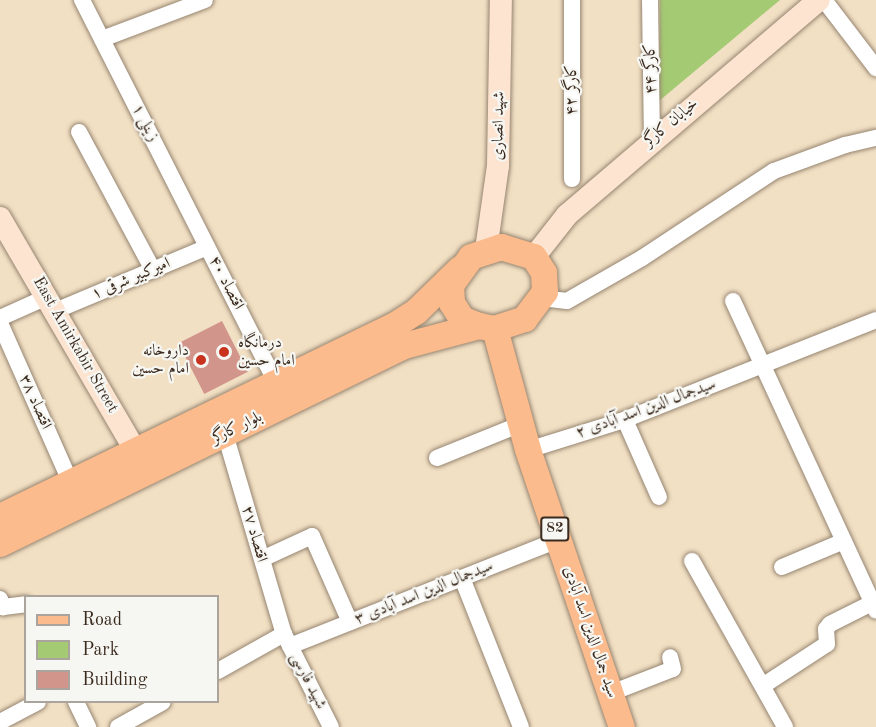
<!DOCTYPE html>
<html>
<head>
<meta charset="utf-8">
<style>
  body { margin:0 }
  #map { position:relative; width:876px; height:727px; overflow:hidden; background:#f2e0c4; font-family:"Old Standard TT",Amiri,serif }
  div>[style] { position:absolute }
  [style*='--x'] { left:calc(var(--x)*1px); top:calc(var(--y)*1px); width:calc(var(--w)*1px); rotate:calc(var(--a)*1deg) }
  .green>* { inset:0; background:#a5ca74 }
  .building>* { inset:0; background:#d2958b; transform-origin:0 0 }
  .roads { filter:drop-shadow(0 0 2px #968571) drop-shadow(0 0 2px #968571) }
  .street>* { height:16px; margin:-8px; padding:0 8px; transform-origin:8px; border-radius:8px; background:#fff }
  .secondary>* { height:22px; margin:-11px; padding:0 11px; transform-origin:11px; border-radius:11px; background:#fde4d1 }
  .primary>* { height:26px; margin:-13px; padding:0 13px; transform-origin:13px; border-radius:13px; background:#fbbb8c }
  .dots>* { width:16px; height:16px; translate:-50% -50%; box-sizing:border-box; border:3px solid #f6f6f2; border-radius:50% }
  span { translate:-50% -50%; white-space:nowrap; text-align:center; line-height:1.15; -webkit-text-stroke:4.5px #f6f6f2; paint-order:stroke }
  .shield-label span { padding:2px 4px; background:#f6f6f2; border:2px solid; border-radius:4px; -webkit-text-stroke-width:0 }
  .shield-label { font-size:15px; color:#3b2a1e; font-weight:700 }
  .street-label { font-size:16px; color:#3b2a1e }
  .poi-label { font-size:16px; color:#3b2a1e }
  .left { translate:0 -50%; text-align:left }
  .right { translate:-100% -50%; text-align:right }
  .legend { position:absolute; left:24px; top:595px; width:195px; height:108px; box-sizing:border-box; background:#f6f6f2; border:2px solid #aba49d; margin:0; padding:8px 10px; list-style:none; font-size:18px; color:#3b2a1e }
  .legend li { display:flex; align-items:center; gap:12px; height:30px }
  .legend b { width:30px; border:2px solid #aba49d }
</style>
</head>
<body>
<div id="map">
  <div class="green">
    <i style="clip-path:polygon(660px 0,780px 0,659px 101px)"></i>
  </div>
  <div class="building">
    <i style="left:222px;top:321px;width:57px;height:49px;rotate:63deg"></i>
  </div>
  <div class="roads">
    <div class="street">
      <i style="--x:82;--y:0;--w:431;--a:63.1"></i>
      <i style="--x:650;--y:0;--w:139;--a:89.2"></i>
      <i style="--x:824;--y:0;--w:86;--a:52.6"></i>
      <i style="--x:102;--y:39;--w:110;--a:-20.7"></i>
      <i style="--x:79;--y:132;--w:157;--a:61.8"></i>
      <i style="--x:572;--y:179;--w:179;--a:-90"></i>
      <i style="--x:542;--y:298;--w:25;--a:7"></i>
      <i style="--x:567;--y:301;--w:86;--a:-29.8"></i>
      <i style="--x:642;--y:258;--w:158;--a:-33.4"></i>
      <i style="--x:774;--y:171;--w:76;--a:-20.1"></i>
      <i style="--x:845;--y:145;--w:32;--a:-13"></i>
      <i style="--x:733;--y:301;--w:341;--a:65.2"></i>
      <i style="--x:55;--y:311;--w:165;--a:-22.8"></i>
      <i style="--x:0;--y:318;--w:51;--a:-24.1"></i>
      <i style="--x:0;--y:323;--w:173;--a:66.1"></i>
      <i style="--x:625;--y:420;--w:84;--a:66.2"></i>
      <i style="--x:225;--y:434;--w:209;--a:73.6"></i>
      <i style="--x:284;--y:634;--w:104;--a:63.2"></i>
      <i style="--x:528;--y:450;--w:97;--a:-17.3"></i>
      <i style="--x:621;--y:421;--w:274;--a:-21.6"></i>
      <i style="--x:437;--y:458;--w:91;--a:-22"></i>
      <i style="--x:262;--y:559;--w:55;--a:-24.7"></i>
      <i style="--x:312;--y:536;--w:94;--a:66.2"></i>
      <i style="--x:692;--y:561;--w:190;--a:60.7"></i>
      <i style="--x:782;--y:567;--w:67;--a:-22.8"></i>
      <i style="--x:462;--y:578;--w:160;--a:68.4"></i>
      <i style="--x:0;--y:599;--w:9;--a:69"></i>
      <i style="--x:3;--y:607;--w:23;--a:-7"></i>
      <i style="--x:290;--y:646;--w:288;--a:-21.6"></i>
      <i style="--x:218;--y:671;--w:76;--a:-29.3"></i>
      <i style="--x:764;--y:685;--w:75;--a:-33.1"></i>
      <i style="--x:827;--y:644;--w:15;--a:-94"></i>
      <i style="--x:826;--y:629;--w:6;--a:-51"></i>
      <i style="--x:830;--y:624;--w:51;--a:-26.6"></i>
      <i style="--x:611;--y:693;--w:66;--a:-21.2"></i>
      <i style="--x:673;--y:669;--w:12;--a:-104"></i>
      <i style="--x:76;--y:702;--w:28;--a:64"></i>
      <i style="--x:0;--y:722;--w:43;--a:-27.8"></i>
      <i style="--x:118;--y:727;--w:51;--a:-29.1"></i>
    </div>
    <div class="secondary">
      <i style="--x:0;--y:218;--w:286;--a:59.8"></i>
      <i style="--x:486;--y:250;--w:85;--a:-81.9"></i>
      <i style="--x:498;--y:166;--w:166;--a:-89"></i>
      <i style="--x:534;--y:257;--w:53;--a:-51.8"></i>
      <i style="--x:567;--y:215;--w:331;--a:-40.5"></i>
    </div>
    <div class="primary">
      <i style="--x:501;--y:247;--w:34;--a:17"></i>
      <i style="--x:534;--y:257;--w:19;--a:58"></i>
      <i style="--x:544;--y:273;--w:19;--a:87"></i>
      <i style="--x:545;--y:292;--w:34;--a:127"></i>
      <i style="--x:525;--y:319;--w:32;--a:162"></i>
      <i style="--x:495;--y:329;--w:16;--a:-169"></i>
      <i style="--x:479;--y:326;--w:18;--a:-158"></i>
      <i style="--x:462;--y:319;--w:19;--a:-122"></i>
      <i style="--x:452;--y:303;--w:18;--a:-93"></i>
      <i style="--x:451;--y:285;--w:34;--a:-54"></i>
      <i style="--x:471;--y:257;--w:32;--a:-18"></i>
      <i style="--x:495;--y:329;--w:125;--a:74.7"></i>
      <i style="--x:528;--y:450;--w:293;--a:71.3"></i>
      <i style="--x:0;--y:517;--w:438;--a:-25.9"></i>
      <i style="--x:394;--y:326;--w:27;--a:-33"></i>
      <i style="--x:417;--y:311;--w:60;--a:-44.3"></i>
      <i style="--x:0;--y:544;--w:450;--a:-26.1"></i>
      <i style="--x:404;--y:346;--w:78;--a:-14.9"></i>
    </div>
  </div>
  <div class="dots">
    <i style="left:224px;top:352px;background:#c8321e"></i>
    <i style="left:201px;top:360px;background:#c8321e"></i>
  </div>
  <div class="shield-label">
    <span style="left:555px;top:529px">82</span>
  </div>
  <div class="street-label">
    <span style="left:651px;top:69px;rotate:-91deg">کارگر ۴۴</span>
    <span style="left:572px;top:90px;rotate:-90deg">کارگر ۴۲</span>
    <span style="left:145px;top:123px;rotate:63deg">زینلی ۱</span>
    <span style="left:671px;top:123px;rotate:-40deg">خیابان کارگر</span>
    <span style="left:499px;top:126px;rotate:-89deg">شهید انصاری</span>
    <span style="left:131px;top:279px;rotate:-23deg">امیرکبیر شرقی ۱</span>
    <span style="left:226px;top:283px;rotate:63deg">اقتصاد ۴۰</span>
    <span style="left:75px;top:345px;rotate:60deg">East Amirkabir Street</span>
    <span style="left:35px;top:402px;rotate:66deg">۳۸ اقتصاد</span>
    <span style="left:646px;top:409px;rotate:-20deg">سیدجمال الدین اسد آبادی ۲</span>
    <span style="left:237px;top:428px;rotate:-26deg">بلوار کارگر</span>
    <span style="left:254px;top:534px;rotate:74deg">اقتصاد ۲۷</span>
    <span style="left:424px;top:593px;rotate:-22deg">سیدجمال الدین اسد آبادی ۳</span>
    <span style="left:590px;top:632px;rotate:71deg">سید جمال الدین اسد آبادی</span>
    <span style="left:308px;top:681px;rotate:63deg">شهید فارسی</span>
  </div>
  <div class="poi-label">
    <span class="left" style="left:238px;top:352px">درمانگاه<br>امام حسین</span>
    <span class="right" style="left:189px;top:360px">داروخانه<br>امام حسین</span>
  </div>
  <ul class="legend">
  <li><b style="height:8px;background:#fbbb8c"></b>Road</li>
  <li><b style="height:16px;background:#a5ca74"></b>Park</li>
  <li><b style="height:16px;background:#d2958b"></b>Building</li>
  </ul>
</div>
</body>
</html>
